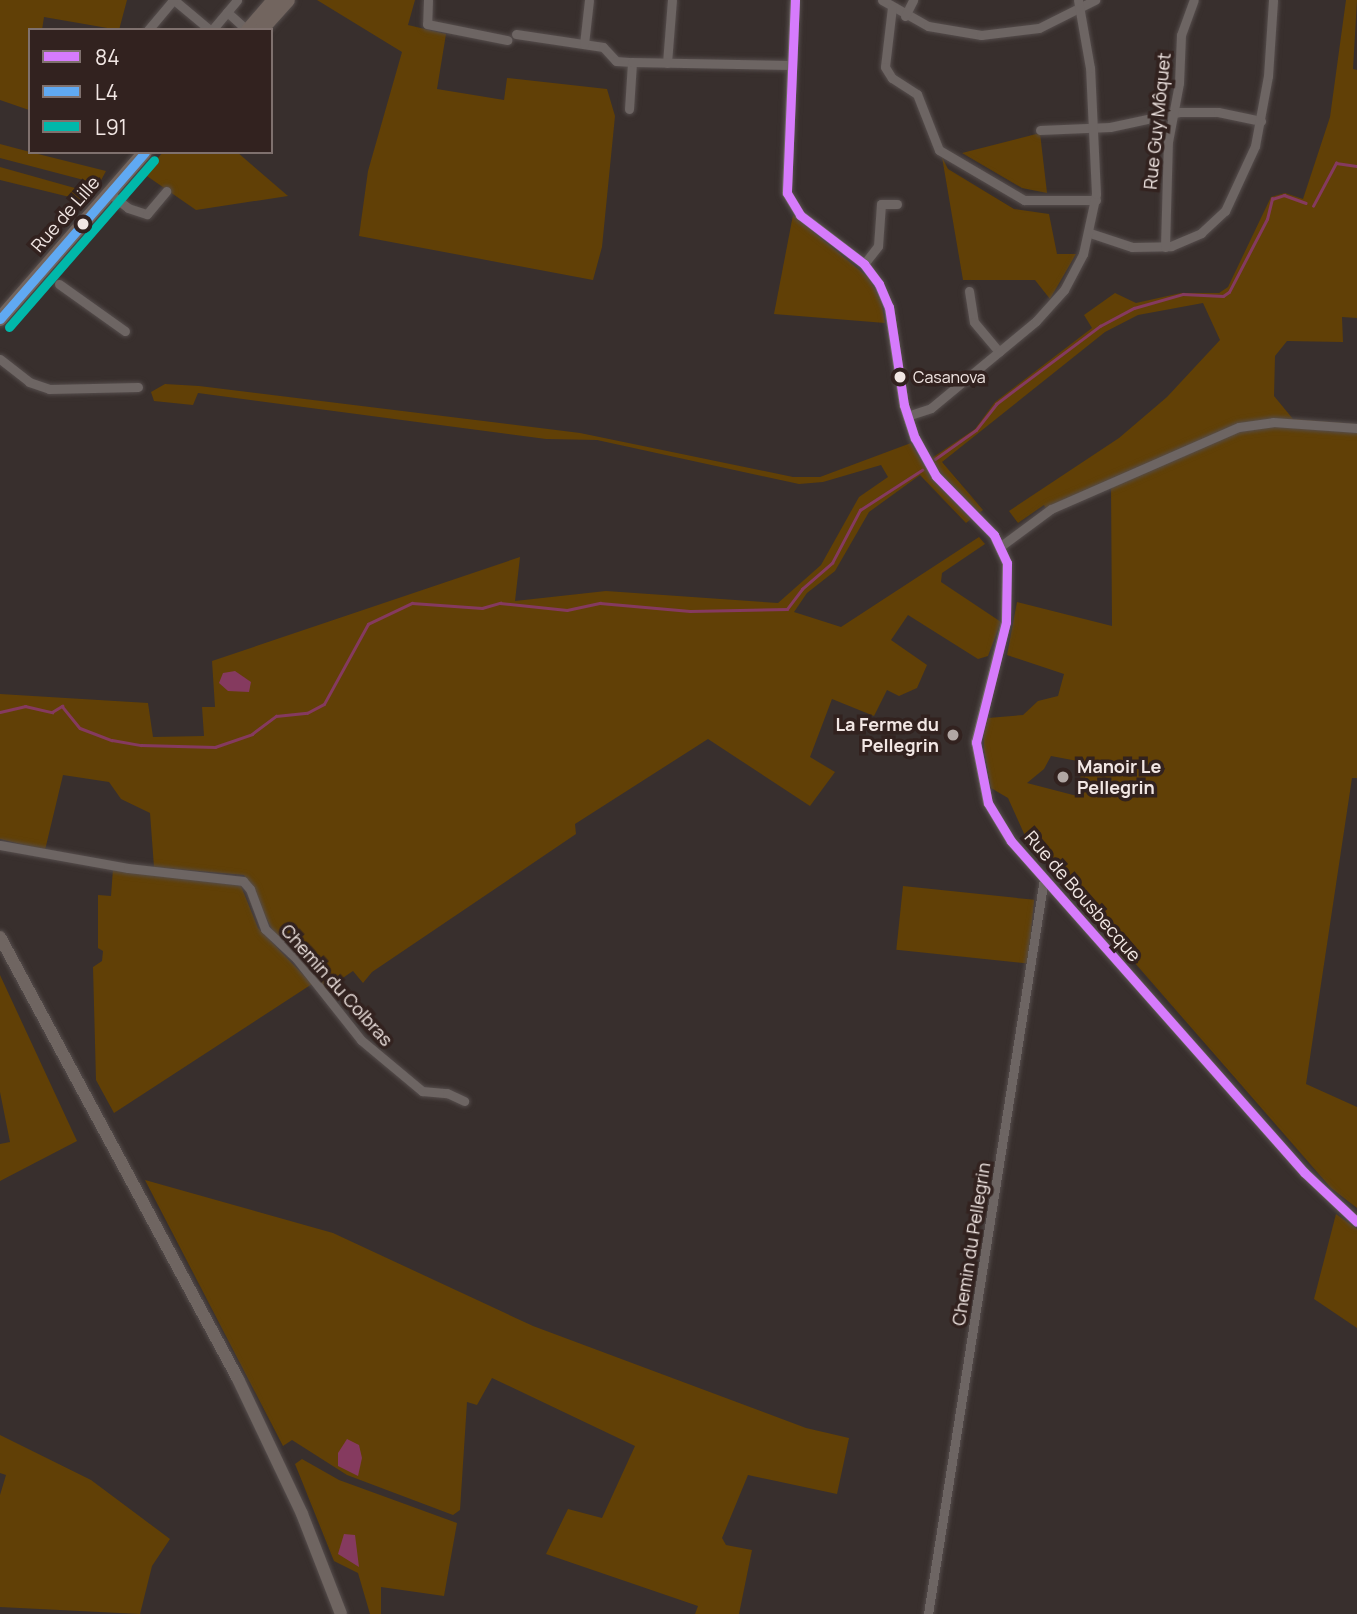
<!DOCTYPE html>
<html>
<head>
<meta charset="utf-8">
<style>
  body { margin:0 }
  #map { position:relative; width:1357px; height:1614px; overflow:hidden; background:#382f2d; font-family:Manrope,sans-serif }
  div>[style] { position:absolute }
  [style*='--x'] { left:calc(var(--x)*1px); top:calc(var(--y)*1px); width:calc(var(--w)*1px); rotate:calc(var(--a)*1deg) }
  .green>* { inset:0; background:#614006; transform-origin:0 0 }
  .water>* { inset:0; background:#853a5f }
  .stream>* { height:2.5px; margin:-1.25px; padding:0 1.25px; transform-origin:1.25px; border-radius:1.25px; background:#853a5f }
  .roads { filter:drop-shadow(0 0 2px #554d4c) drop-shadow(0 0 2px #554d4c) }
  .minor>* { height:9px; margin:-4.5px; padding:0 4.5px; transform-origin:4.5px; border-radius:4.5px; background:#6d6563 }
  .tertiary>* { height:10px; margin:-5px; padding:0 5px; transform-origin:5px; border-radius:5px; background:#6d6563 }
  .secondary>* { height:12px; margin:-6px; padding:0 6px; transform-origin:6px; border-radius:6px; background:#6f6561 }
  .primary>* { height:14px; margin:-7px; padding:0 7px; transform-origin:7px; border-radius:7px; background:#72655f }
  .bus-1>* { height:9px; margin:-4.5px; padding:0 4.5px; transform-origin:4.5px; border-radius:4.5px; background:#d67bfc }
  .bus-2>* { height:9px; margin:-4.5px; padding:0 4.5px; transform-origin:4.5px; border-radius:4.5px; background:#60a9f2 }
  .bus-3>* { height:9px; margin:-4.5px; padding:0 4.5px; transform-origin:4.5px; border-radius:4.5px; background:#00b8aa }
  .dots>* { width:19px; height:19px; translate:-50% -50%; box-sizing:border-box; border:4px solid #32221f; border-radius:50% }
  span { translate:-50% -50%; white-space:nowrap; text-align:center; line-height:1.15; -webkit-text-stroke:7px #32221f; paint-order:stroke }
  .bus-label { font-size:16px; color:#f2e7e4 }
  .left { translate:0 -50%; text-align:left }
  .street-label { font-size:18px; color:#f2e7e4 }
  .poi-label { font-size:18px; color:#f2e7e4; font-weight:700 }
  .right { translate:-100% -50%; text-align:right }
  .legend { position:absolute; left:28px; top:28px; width:245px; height:126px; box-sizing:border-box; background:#32221f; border:2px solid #7f716e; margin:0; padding:9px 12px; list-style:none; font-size:21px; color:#f2e7e4 }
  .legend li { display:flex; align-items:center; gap:14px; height:35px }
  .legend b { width:35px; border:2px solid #7f716e }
</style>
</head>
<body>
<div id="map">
  <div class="green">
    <i style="clip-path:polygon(0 0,127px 0,119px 30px,44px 17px,42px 30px,30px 30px,29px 110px,0 100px)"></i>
    <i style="clip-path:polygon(317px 0,415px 0,408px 25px,446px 34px,437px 89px,504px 100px,507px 78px,607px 89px,615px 116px,602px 247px,593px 280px,359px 236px,368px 171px,402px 52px)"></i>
    <i style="clip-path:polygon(evenodd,1346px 0,1357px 0,1353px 69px,1357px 70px,1357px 318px,1342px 317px,1343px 342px,1287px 341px,1275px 356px,1274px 396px,1293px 419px,1357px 424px,1357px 778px,1352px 778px,1306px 1084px,1357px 1107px,1357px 1208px,1331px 1188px,1026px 838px,1008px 798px,991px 788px,984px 750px,983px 723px,988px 718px,1023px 715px,1038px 701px,1058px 696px,1064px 674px,1007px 655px,1017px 602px,1112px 626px,1111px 484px,1046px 509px,1044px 505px,1018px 523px,1009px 511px,1119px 438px,1167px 397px,1220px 340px,1203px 303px,1138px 315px,1105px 332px,942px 462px,983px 510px,966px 523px,920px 475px,869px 512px,835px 571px,807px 593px,794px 612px,841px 627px,979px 537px,985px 544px,942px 573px,941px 582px,1001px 622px,988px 656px,978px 659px,908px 615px,891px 640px,927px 665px,917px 688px,899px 696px,887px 690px,874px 716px,832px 699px,810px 757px,835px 772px,810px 806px,708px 739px,575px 824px,576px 834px,372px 972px,363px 983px,353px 971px,325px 990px,274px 933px,244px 875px,154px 867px,150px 813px,121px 799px,109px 782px,63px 775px,45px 850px,0 839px,0 694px,148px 703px,153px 737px,204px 736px,202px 707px,215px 707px,212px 661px,520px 557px,515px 601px,606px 591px,778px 603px,821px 565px,859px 497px,888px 477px,881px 465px,823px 482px,799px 484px,597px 440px,546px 439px,198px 393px,193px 405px,154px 401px,151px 392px,165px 384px,199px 386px,580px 433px,793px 477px,820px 477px,911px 443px,923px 464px,975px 429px,995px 402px,1092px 328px,1084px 315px,1115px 293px,1136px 303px,1181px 293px,1219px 293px,1228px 287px,1271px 197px,1285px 193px,1303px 199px,1330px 117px,1346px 0,1051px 756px,1083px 762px,1077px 796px,1027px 783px,1044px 769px,1051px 756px)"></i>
    <i style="clip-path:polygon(1040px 133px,1047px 193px,1022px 188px,962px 153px)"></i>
    <i style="clip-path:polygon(0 144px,30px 152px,106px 171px,99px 184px,0 158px)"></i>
    <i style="clip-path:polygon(163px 152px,237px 152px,288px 196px,196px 210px,144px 174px)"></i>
    <i style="clip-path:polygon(942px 157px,948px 169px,1014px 209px,1049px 214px,1057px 254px,1076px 254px,1050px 299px,1035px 280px,963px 280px)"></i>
    <i style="clip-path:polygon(0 167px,89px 192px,82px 200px,0 180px)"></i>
    <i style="clip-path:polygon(793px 215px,869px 278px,881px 300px,885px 323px,774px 314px)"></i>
    <i style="clip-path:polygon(113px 869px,241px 886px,258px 928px,312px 984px,114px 1113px,96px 1080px,93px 967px,102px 961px,103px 951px,98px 948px,98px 895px,111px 896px)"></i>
    <i style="left:903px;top:886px;width:132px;height:64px;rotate:6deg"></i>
    <i style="clip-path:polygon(0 975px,77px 1141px,0 1181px,0 1144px,10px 1142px,0 1092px)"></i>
    <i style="clip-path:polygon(145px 1180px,333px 1233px,533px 1326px,806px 1428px,849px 1438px,837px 1494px,748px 1475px,722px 1538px,726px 1545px,752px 1550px,739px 1614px,695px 1614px,698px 1606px,546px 1554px,568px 1509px,602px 1518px,635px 1446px,492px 1378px,477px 1405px,467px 1402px,460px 1510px,453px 1515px,347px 1475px,292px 1440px,283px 1446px)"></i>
    <i style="clip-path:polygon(1336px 1214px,1357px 1229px,1357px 1328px,1314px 1299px)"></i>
    <i style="clip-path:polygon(0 1435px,91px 1480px,170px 1539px,152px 1566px,140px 1614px,0 1607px,0 1495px,6px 1475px,0 1473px)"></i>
    <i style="clip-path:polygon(302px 1459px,339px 1480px,457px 1523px,444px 1596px,381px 1587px,381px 1614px,370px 1614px,358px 1573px,334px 1561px,295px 1464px)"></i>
  </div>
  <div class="water">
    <i style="clip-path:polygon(235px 671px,251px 682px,249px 692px,228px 691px,219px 683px,223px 673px)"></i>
    <i style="clip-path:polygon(347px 1439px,359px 1445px,362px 1458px,358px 1476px,338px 1466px,338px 1453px)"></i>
    <i style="clip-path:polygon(344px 1534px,355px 1535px,359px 1567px,338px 1554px)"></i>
  </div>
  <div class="stream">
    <i style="--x:1313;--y:206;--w:49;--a:-61.9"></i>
    <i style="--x:1336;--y:163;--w:21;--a:8"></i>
    <i style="--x:935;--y:459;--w:50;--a:-35.3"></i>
    <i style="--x:976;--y:430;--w:33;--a:-52"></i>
    <i style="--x:996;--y:404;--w:130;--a:-36.9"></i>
    <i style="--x:1100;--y:326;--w:38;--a:-28"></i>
    <i style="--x:1134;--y:308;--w:51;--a:-15.9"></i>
    <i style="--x:1183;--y:294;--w:40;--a:2.9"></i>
    <i style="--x:1223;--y:296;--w:7;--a:-34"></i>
    <i style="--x:1229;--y:292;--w:82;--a:-62.5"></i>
    <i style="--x:1267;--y:219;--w:21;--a:-76"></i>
    <i style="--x:1272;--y:199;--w:13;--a:-18"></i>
    <i style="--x:1284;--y:195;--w:23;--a:20"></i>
    <i style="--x:0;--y:712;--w:26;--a:-13"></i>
    <i style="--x:25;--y:706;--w:28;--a:13"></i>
    <i style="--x:52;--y:712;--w:12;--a:-31"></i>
    <i style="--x:62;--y:706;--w:28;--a:51"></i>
    <i style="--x:80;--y:728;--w:34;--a:21"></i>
    <i style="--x:112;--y:740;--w:29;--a:10"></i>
    <i style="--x:141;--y:745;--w:74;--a:1.5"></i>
    <i style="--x:215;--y:747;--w:39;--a:-19"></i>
    <i style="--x:252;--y:734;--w:30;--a:-37"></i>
    <i style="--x:276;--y:716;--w:31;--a:-6"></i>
    <i style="--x:307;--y:713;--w:19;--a:-28"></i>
    <i style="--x:324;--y:704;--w:91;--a:-61.2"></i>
    <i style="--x:368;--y:624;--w:49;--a:-25.5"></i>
    <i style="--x:412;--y:603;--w:70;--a:4.1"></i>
    <i style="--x:482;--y:608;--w:19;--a:-16"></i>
    <i style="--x:500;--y:603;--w:67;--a:6"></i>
    <i style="--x:567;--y:610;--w:34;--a:-12"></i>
    <i style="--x:600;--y:603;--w:90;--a:5.1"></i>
    <i style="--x:690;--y:611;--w:97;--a:-1.2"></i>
    <i style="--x:787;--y:609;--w:25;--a:-53"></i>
    <i style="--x:802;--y:589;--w:40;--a:-41"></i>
    <i style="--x:832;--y:563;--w:60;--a:-62.2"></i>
    <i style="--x:860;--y:510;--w:74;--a:-32.8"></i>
  </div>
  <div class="roads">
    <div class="minor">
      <i style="--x:174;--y:0;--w:47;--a:39.8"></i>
      <i style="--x:428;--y:0;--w:24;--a:92"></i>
      <i style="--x:427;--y:24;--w:82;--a:11.3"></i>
      <i style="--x:882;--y:0;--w:53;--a:29.5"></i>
      <i style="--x:928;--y:26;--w:54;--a:9.6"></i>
      <i style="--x:981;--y:35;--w:58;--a:-6.9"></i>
      <i style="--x:1039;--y:28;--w:63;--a:-26.6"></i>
      <i style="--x:892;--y:7;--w:60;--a:96.7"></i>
      <i style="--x:885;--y:67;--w:13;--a:58"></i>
      <i style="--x:892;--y:78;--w:30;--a:33"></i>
      <i style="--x:917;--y:94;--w:60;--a:68.6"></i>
      <i style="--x:939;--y:150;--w:99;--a:30.5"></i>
      <i style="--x:1024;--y:200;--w:72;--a:0"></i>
      <i style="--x:227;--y:12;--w:27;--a:42"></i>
      <i style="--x:905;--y:16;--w:18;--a:-63"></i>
      <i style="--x:148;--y:30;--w:39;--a:-50"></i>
      <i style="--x:212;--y:30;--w:39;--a:-50"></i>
      <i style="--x:516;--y:34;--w:88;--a:8.5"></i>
      <i style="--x:603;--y:47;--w:19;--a:47"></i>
      <i style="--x:616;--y:61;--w:16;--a:4"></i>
      <i style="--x:584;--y:44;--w:44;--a:-83.5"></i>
      <i style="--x:667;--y:63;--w:63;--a:-85.5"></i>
      <i style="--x:629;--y:109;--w:47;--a:-86.3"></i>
      <i style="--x:632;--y:62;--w:158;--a:1.1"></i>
      <i style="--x:1040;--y:130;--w:70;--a:-2.5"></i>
      <i style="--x:1110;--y:127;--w:72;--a:-12.1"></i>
      <i style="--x:1180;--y:112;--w:38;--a:0"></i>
      <i style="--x:1218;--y:112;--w:44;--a:11.8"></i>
      <i style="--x:109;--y:193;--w:24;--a:38"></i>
      <i style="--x:128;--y:208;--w:20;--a:18"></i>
      <i style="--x:147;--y:214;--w:30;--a:-50"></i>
      <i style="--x:1090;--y:233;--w:44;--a:18.4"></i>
      <i style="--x:1132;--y:247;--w:39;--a:-1"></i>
      <i style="--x:1171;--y:246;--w:33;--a:-23"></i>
      <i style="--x:1201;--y:233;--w:33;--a:-43"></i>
      <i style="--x:1225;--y:211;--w:72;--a:-65.2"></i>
      <i style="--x:1255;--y:146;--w:71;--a:-79.5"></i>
      <i style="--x:1268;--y:76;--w:76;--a:-86.2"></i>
      <i style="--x:1165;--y:247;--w:105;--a:-88.4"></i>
      <i style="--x:1168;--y:142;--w:60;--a:-79.4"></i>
      <i style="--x:1179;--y:83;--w:48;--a:-87.6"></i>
      <i style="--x:1181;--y:35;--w:37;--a:-70"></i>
      <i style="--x:864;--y:264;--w:23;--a:-52"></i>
      <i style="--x:878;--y:246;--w:42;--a:-85.9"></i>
      <i style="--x:881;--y:204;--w:16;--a:0"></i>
      <i style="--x:59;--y:284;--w:81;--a:35.5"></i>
      <i style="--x:969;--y:291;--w:31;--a:81"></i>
      <i style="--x:974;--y:322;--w:39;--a:50"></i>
      <i style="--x:0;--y:359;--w:37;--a:38"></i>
      <i style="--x:29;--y:382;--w:21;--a:19"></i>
      <i style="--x:49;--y:389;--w:89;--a:-1.3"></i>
      <i style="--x:907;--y:416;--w:25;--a:-18"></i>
      <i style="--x:931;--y:408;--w:136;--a:-39.6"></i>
      <i style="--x:1036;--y:321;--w:42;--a:-47.9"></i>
      <i style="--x:1064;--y:290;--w:41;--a:-62.2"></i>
      <i style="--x:1083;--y:254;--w:61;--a:-77.8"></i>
      <i style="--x:1096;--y:194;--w:126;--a:-92.7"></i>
      <i style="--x:1090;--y:68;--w:69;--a:-100"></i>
      <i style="--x:1001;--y:546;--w:62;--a:-36.5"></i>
      <i style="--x:1051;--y:509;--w:205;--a:-23.6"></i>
      <i style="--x:1239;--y:427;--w:34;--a:-8"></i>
      <i style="--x:1273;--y:422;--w:84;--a:4.1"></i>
      <i style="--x:0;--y:845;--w:130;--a:10.2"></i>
      <i style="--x:128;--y:868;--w:116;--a:6.4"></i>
      <i style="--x:243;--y:881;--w:11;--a:49"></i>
      <i style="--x:250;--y:889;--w:43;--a:69.4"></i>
      <i style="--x:265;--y:929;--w:42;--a:43.1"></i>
      <i style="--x:296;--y:958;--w:105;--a:51.6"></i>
      <i style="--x:361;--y:1040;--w:80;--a:39.9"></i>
      <i style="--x:422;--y:1091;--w:25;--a:5"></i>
      <i style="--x:447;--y:1093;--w:19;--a:25"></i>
      <i style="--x:928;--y:1614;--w:745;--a:-81.04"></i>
    </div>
    <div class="tertiary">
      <i style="--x:795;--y:0;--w:193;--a:92.4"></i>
      <i style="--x:787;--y:193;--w:26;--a:59"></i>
      <i style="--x:800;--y:215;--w:81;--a:37.4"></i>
      <i style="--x:864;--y:264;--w:25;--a:53"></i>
      <i style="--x:879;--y:284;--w:25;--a:67"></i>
      <i style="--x:889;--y:307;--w:99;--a:81.3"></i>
      <i style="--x:904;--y:405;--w:35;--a:72"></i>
      <i style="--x:915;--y:438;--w:43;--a:61.1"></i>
      <i style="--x:936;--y:476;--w:83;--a:45.5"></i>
      <i style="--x:994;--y:535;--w:31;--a:65"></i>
      <i style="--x:1007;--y:563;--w:59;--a:91"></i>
      <i style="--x:1006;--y:622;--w:124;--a:104"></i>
      <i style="--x:976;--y:742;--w:62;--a:78.9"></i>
      <i style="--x:988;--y:803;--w:44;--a:58.8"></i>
      <i style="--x:1011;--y:841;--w:443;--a:48.5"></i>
      <i style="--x:1305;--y:1173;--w:71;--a:43.3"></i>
    </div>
    <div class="secondary">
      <i style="--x:0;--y:937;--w:502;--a:61.7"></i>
      <i style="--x:238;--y:1379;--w:149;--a:64.6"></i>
      <i style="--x:302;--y:1514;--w:107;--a:68.7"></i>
    </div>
    <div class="primary">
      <i style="--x:248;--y:30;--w:40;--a:-49"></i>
      <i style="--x:261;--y:30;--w:40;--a:-48"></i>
      <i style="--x:0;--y:319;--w:221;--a:-49"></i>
    </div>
  </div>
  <div class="bus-1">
    <i style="--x:795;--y:0;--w:193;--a:92.4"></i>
    <i style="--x:787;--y:193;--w:26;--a:59"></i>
    <i style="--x:800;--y:215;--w:81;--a:37.4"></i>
    <i style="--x:864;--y:264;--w:25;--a:53"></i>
    <i style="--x:879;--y:284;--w:25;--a:67"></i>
    <i style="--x:889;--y:307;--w:99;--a:81.3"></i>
    <i style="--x:904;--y:405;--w:35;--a:72"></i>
    <i style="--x:915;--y:438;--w:43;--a:61.1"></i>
    <i style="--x:936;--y:476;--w:83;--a:45.5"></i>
    <i style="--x:994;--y:535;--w:31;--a:65"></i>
    <i style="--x:1007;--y:563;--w:59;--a:91"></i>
    <i style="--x:1006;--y:622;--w:124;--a:104"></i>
    <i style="--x:976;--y:742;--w:62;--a:78.9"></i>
    <i style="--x:988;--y:803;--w:44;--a:58.8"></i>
    <i style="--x:1011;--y:841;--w:443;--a:48.5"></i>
    <i style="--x:1305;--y:1173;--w:71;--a:43.3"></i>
  </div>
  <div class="bus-2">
    <i style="--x:0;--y:319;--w:221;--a:-49"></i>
  </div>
  <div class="bus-3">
    <i style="--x:9;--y:327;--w:221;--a:-49"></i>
  </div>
  <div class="dots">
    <i style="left:83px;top:224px;background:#f2e7e4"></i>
    <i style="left:900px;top:377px;background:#f2e7e4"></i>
    <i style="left:953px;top:735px;background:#b1a7a4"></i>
    <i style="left:1063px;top:777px;background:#b1a7a4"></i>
  </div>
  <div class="bus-label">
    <span class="left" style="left:913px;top:377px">Casanova</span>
  </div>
  <div class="street-label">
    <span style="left:1157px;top:121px;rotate:-84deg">Rue Guy Môquet</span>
    <span style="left:65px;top:214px;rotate:-49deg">Rue de Lille</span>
    <span style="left:1083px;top:896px;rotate:49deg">Rue de Bousbecque</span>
    <span style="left:337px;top:985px;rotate:48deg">Chemin du Colbras</span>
    <span style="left:971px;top:1244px;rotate:-81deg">Chemin du Pellegrin</span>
  </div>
  <div class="poi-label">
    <span class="right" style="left:939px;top:735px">La Ferme du<br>Pellegrin</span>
    <span class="left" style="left:1077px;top:777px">Manoir Le<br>Pellegrin</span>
  </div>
  <ul class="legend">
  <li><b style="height:9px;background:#d67bfc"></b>84</li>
  <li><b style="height:9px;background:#60a9f2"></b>L4</li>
  <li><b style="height:9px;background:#00b8aa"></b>L91</li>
  </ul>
</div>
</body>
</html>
